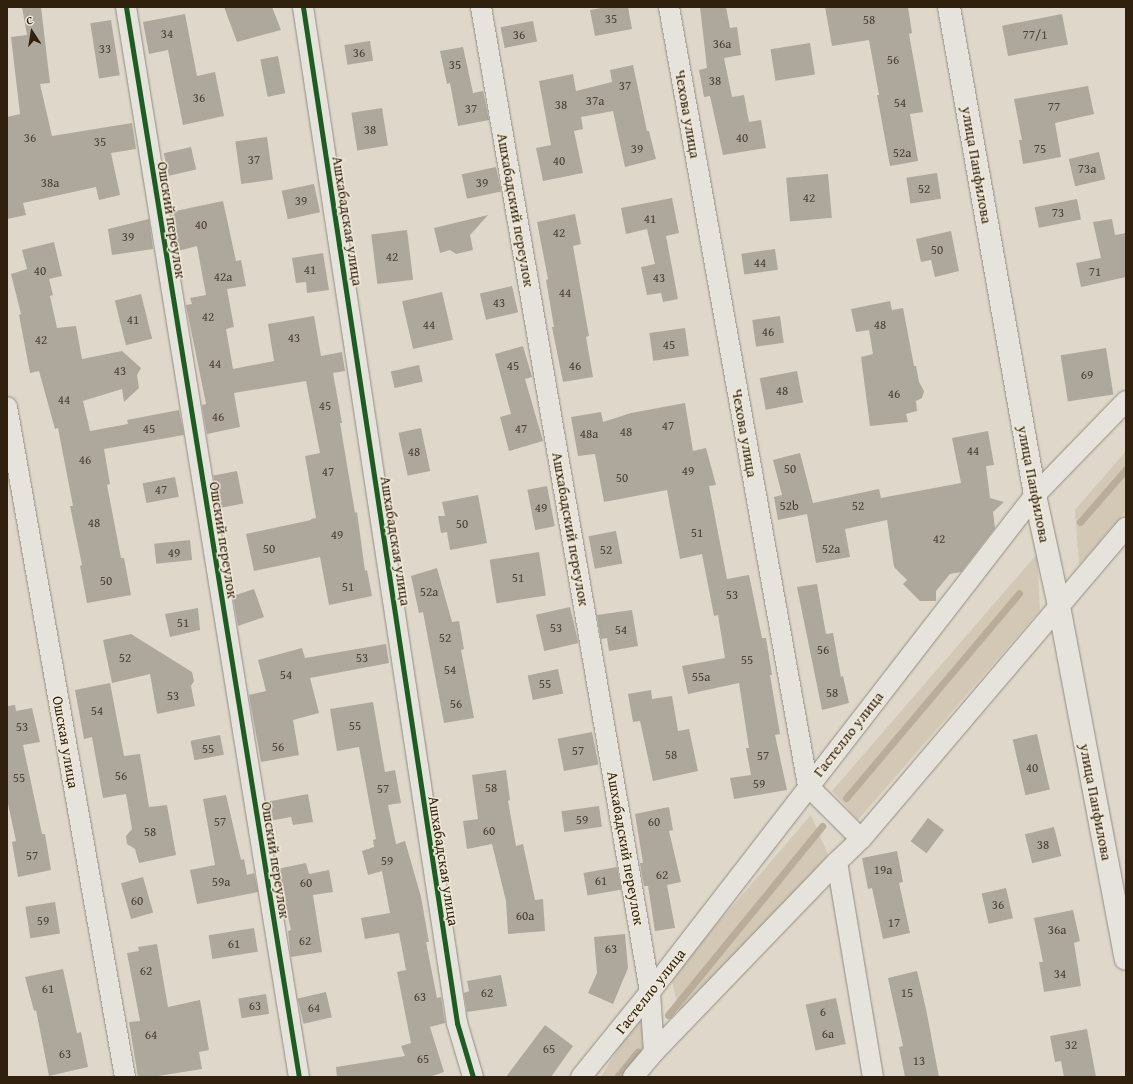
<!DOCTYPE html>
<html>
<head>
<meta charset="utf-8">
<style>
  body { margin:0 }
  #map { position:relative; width:1133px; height:1084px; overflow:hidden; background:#dfd8ca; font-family:"Gentium Book Plus",serif }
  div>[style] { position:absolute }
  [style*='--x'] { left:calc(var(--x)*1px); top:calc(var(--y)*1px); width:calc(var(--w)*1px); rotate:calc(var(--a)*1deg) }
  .green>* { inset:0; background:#d2c8b5 }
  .stream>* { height:7px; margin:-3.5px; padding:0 3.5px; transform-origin:3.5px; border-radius:3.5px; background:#b9ad9a }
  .building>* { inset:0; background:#ada79c; transform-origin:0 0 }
  .roads { filter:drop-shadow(0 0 1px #928c81) drop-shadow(0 0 1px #928c81) }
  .minor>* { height:20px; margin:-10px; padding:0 10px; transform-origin:10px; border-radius:10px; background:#e6e3dc }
  .tertiary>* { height:22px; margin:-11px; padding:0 11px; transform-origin:11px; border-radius:11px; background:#e6e3dc }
  .cycleway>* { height:5px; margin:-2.5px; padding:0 2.5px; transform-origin:2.5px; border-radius:2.5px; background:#1b5e20 }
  span { translate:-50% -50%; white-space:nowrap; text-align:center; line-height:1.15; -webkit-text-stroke:3px #efe8d7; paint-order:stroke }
  .number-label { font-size:13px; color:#4f4232 }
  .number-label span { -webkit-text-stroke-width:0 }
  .street-label { font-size:15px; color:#30200e }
  .frame { position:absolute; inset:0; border:8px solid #30200e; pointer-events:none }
  .north { position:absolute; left:12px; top:12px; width:40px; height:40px; -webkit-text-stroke:3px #efe8d7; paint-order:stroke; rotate:348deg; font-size:11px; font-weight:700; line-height:16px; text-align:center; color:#30200e }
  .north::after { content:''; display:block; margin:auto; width:14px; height:18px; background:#30200e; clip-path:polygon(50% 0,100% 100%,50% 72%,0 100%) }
</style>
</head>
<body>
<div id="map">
  <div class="green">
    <i style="clip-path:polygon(1126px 451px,1126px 511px,1079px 565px,1075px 510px)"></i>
    <i style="clip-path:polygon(1037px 554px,1040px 610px,858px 820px,832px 791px)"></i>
    <i style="clip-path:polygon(811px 815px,828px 855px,682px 1023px,671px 977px)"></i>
    <i style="clip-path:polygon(639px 1013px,649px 1062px,640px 1077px,601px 1077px)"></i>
  </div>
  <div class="stream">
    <i style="--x:1080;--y:522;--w:70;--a:-49"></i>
    <i style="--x:846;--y:798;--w:268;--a:-49.8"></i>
    <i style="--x:668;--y:1015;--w:244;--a:-50.8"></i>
    <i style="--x:617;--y:1077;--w:33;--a:-51"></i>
  </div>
  <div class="building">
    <i style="clip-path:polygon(22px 7px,41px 7px,50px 83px,40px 84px,52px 136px,132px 123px,136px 149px,111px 153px,120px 195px,99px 200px,96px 187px,23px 203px,26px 215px,7px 219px,7px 117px,20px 114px,11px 37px,27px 35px)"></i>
    <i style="clip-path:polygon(224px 7px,272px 7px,281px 30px,237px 42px)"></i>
    <i style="clip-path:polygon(607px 7px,628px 7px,632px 29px,595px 36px,590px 10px)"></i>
    <i style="clip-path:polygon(700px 7px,726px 7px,730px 28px,737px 27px,741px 55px,724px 58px,732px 97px,744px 95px,749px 122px,761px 120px,766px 148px,723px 155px,710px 96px,704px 97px,699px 70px,707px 68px)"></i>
    <i style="clip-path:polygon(825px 7px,908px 7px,912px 33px,909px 34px,923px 112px,910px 114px,918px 161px,890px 166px,877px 95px,879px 95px,869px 40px,832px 46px)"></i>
    <i style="clip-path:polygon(185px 14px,197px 76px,215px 72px,224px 116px,183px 125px,168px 50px,149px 54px,143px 22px)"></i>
    <i style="left:1062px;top:14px;width:31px;height:61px;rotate:79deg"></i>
    <i style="left:111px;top:20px;width:56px;height:21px;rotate:81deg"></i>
    <i style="left:533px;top:21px;width:21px;height:33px;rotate:79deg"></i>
    <i style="left:370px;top:41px;width:20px;height:26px;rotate:81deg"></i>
    <i style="left:810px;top:43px;width:32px;height:40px;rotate:81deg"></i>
    <i style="clip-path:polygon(463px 47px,473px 93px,483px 91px,489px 120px,458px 126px,450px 83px,447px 84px,440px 51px)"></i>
    <i style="left:278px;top:56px;width:38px;height:18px;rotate:79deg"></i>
    <i style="clip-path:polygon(633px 65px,647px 131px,649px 131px,656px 159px,625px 167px,613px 111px,581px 117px,583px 129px,574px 131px,583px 173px,543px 181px,536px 148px,551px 145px,539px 81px,573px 74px,576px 91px,612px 82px,610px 70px)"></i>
    <i style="clip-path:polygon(1088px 86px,1094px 114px,1055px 123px,1061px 157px,1023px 164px,1019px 140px,1022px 140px,1014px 99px)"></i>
    <i style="left:382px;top:108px;width:38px;height:31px;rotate:81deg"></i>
    <i style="left:267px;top:137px;width:43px;height:32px;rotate:82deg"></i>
    <i style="left:191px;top:147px;width:23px;height:28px;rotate:77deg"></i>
    <i style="left:1099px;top:152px;width:28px;height:31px;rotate:77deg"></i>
    <i style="left:496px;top:167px;width:25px;height:35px;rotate:78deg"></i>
    <i style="left:937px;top:173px;width:26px;height:31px;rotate:81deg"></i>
    <i style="left:828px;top:174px;width:44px;height:42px;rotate:85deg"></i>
    <i style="left:314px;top:184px;width:29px;height:33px;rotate:78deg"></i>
    <i style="clip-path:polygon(672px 198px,679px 233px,666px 236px,678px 299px,663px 302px,661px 293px,647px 295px,641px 267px,655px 264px,647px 229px,626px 234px,621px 208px)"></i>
    <i style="left:1077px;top:199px;width:21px;height:43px;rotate:79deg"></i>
    <i style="clip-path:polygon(223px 201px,236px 261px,241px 260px,246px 286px,227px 289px,234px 327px,226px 329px,233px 369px,274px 361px,268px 324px,314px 316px,321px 356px,342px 352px,345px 371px,333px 373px,342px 423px,340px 423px,355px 513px,357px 512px,365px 571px,367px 570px,372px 596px,329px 605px,320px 557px,254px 571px,246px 534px,311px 520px,311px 519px,316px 518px,305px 456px,320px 453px,306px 381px,234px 393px,240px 427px,207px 434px,202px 405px,206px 404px,186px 305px,192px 304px,190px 298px,206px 295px,197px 246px,178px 251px,171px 212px)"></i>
    <i style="clip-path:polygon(575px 214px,581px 244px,573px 246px,589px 336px,586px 337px,593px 377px,563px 382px,552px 327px,554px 327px,546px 280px,548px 279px,537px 222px)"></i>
    <i style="clip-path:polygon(488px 215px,470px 235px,473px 250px,456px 254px,450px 250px,440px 253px,434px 228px)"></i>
    <i style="clip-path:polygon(149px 219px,153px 249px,112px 255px,108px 229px)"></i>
    <i style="clip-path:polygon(1112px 219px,1115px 235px,1126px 233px,1126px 277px,1081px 287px,1076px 263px,1101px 258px,1093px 222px)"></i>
    <i style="left:407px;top:230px;width:50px;height:36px;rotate:83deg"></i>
    <i style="clip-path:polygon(951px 231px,959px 271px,935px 277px,931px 260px,921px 262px,916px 239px)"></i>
    <i style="clip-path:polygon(54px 242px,62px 276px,49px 279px,53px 295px,50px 296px,57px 328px,76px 326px,82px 359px,122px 351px,141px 368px,137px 375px,139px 388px,124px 402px,122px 389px,83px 401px,90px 431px,128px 424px,127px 420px,179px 410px,184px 435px,104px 449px,110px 484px,107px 485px,121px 558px,124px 558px,131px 595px,87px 603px,80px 566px,82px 565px,70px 506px,73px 506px,58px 428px,55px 429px,39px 371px,30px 373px,19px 315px,21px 314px,11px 274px,27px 269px,22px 250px)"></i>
    <i style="left:775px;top:249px;width:21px;height:34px;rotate:82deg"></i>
    <i style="clip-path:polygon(323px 253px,329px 290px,307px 293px,306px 282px,296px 283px,292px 258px)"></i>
    <i style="left:512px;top:286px;width:27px;height:33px;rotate:77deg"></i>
    <i style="left:442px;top:292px;width:49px;height:41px;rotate:77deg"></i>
    <i style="left:141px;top:294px;width:46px;height:27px;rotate:76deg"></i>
    <i style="clip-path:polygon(890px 301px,892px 310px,903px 308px,914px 366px,916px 366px,919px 382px,924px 391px,922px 398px,916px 401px,917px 411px,906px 414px,908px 422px,870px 426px,861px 357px,873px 354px,869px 330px,856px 332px,851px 309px)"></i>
    <i style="left:780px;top:316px;width:27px;height:28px;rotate:82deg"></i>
    <i style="left:685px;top:328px;width:28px;height:36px;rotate:82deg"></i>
    <i style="clip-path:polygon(523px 346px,532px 377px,525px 379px,543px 441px,509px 451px,500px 417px,511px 414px,495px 354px)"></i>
    <i style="left:1106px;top:348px;width:47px;height:46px;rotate:81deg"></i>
    <i style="left:419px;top:365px;width:17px;height:29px;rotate:77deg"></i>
    <i style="left:797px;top:371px;width:32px;height:38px;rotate:79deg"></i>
    <i style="clip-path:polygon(685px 403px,693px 451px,706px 448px,716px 485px,709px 486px,727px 579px,749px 575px,762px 638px,766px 638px,772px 675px,770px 675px,780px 734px,775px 735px,787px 790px,734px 799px,730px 778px,751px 775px,746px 748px,749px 748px,739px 683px,688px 694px,682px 666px,725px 658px,718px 615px,714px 616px,702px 554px,680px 559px,667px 490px,604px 502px,595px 454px,578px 456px,571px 417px,601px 412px,603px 422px,631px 413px)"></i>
    <i style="left:421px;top:428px;width:44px;height:23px;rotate:78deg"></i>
    <i style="clip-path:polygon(988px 431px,994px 465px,986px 466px,990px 498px,1004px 502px,993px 512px,995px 528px,961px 572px,950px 574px,936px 591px,936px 601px,920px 601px,903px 584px,907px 580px,894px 567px,887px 520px,845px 529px,850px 557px,816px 563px,807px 514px,778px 520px,774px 497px,782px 495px,773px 460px,800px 453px,813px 503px,879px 489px,881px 498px,961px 483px,952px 438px)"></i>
    <i style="left:237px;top:471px;width:33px;height:24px;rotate:79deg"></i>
    <i style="left:175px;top:477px;width:20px;height:33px;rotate:79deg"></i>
    <i style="left:547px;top:486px;width:41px;height:20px;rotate:79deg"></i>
    <i style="clip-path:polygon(478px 495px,487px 543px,450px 550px,447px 532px,441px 533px,438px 516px,445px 516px,442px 502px)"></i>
    <i style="left:616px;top:531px;width:33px;height:28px;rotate:79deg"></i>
    <i style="left:190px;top:540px;width:20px;height:36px;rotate:84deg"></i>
    <i style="left:539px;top:552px;width:44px;height:50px;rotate:81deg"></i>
    <i style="clip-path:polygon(437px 568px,452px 622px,459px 621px,464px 649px,461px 650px,474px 718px,444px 723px,423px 612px,419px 613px,411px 576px)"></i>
    <i style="clip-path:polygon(817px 584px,826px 634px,833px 633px,841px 677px,843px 676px,849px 703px,822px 710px,797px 587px)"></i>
    <i style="clip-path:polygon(254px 589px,264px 617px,238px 626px,233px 596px)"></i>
    <i style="left:570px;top:607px;width:37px;height:35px;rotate:77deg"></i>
    <i style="clip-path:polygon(198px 608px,200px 630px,170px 637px,165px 614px)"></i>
    <i style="clip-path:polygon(632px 610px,638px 646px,609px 651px,607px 638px,601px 639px,597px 615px)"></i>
    <i style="clip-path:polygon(131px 634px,192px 672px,194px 681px,191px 686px,195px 706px,157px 714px,150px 674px,112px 683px,103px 640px)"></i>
    <i style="clip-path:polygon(386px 644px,389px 663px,310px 678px,319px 713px,293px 720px,299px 755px,261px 762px,249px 695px,266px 691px,258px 660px,302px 648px,305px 658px)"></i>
    <i style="left:558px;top:669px;width:25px;height:31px;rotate:78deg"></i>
    <i style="clip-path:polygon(110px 683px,124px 756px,140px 754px,149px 807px,167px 805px,176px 855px,139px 863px,135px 849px,127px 844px,126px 836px,132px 829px,126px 794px,103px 798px,92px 737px,84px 739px,75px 690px)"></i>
    <i style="clip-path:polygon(651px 690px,652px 699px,672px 696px,678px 731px,689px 729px,698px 771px,653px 781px,640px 721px,633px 722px,628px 694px)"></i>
    <i style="clip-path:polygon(373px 702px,385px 772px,395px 770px,401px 803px,388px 805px,396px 844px,405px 841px,421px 897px,429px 942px,426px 942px,437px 998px,441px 997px,445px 1023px,430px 1027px,444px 1072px,429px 1077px,337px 1077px,336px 1067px,405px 1056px,401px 1046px,411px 1043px,397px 972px,406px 970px,399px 933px,365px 939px,361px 918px,390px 913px,382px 871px,368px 875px,362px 851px,374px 847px,373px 840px,376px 839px,359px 747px,337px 751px,330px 709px)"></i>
    <i style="clip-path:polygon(15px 705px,16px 711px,32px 708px,40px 742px,23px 745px,42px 834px,45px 834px,51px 870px,18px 877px,12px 842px,16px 841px,7px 799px,7px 706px)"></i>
    <i style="left:592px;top:732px;width:33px;height:35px;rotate:79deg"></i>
    <i style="left:1037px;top:734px;width:57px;height:25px;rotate:77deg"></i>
    <i style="left:220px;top:735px;width:20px;height:30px;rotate:79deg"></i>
    <i style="clip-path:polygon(506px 770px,510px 800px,508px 801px,516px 846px,523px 844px,535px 900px,543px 899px,545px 931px,508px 934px,506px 901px,492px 844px,467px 849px,463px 821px,478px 819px,472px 775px)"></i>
    <i style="clip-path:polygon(308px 794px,313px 822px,293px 825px,291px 817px,269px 821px,266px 802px)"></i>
    <i style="clip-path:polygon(226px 795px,241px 860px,244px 859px,247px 875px,254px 873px,258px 892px,197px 904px,190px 870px,215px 865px,203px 799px)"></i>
    <i style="left:599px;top:806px;width:21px;height:38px;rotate:82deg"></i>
    <i style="clip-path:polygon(669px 807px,673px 830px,669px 831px,681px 882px,667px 885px,675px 928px,655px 931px,648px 886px,644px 886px,640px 863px,643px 863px,635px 814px)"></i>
    <i style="left:928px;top:818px;width:20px;height:29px;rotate:37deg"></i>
    <i style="left:1054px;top:827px;width:30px;height:30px;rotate:76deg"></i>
    <i style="clip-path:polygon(897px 851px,903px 882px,899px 883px,910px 933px,883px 939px,872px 888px,868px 889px,862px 858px)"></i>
    <i style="clip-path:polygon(306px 863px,309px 874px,329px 870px,333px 892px,313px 895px,322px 952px,291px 957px,288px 931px,291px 930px,277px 869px)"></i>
    <i style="left:617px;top:867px;width:23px;height:34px;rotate:80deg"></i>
    <i style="left:143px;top:877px;width:37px;height:23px;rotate:74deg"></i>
    <i style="left:1006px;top:888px;width:31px;height:25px;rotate:77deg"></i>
    <i style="left:55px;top:902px;width:32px;height:30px;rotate:81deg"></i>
    <i style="clip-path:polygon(1073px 910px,1080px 941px,1074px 943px,1081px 986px,1044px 992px,1039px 962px,1043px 962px,1034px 918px)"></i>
    <i style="left:254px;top:928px;width:24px;height:46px;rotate:81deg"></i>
    <i style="clip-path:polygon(625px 934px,628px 968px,613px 1004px,588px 993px,597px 973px,594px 937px)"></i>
    <i style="clip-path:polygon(157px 944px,168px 1007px,200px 1000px,209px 1050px,199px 1052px,202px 1069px,152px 1077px,138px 1077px,129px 1022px,140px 1021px,127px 953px,139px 951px,138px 947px)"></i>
    <i style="clip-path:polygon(63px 969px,77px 1033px,81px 1032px,88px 1067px,49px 1076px,36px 1010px,34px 1011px,25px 977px)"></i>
    <i style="clip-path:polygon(917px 971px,926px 1009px,939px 1077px,905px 1077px,899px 1047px,903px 1046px,888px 978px)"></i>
    <i style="clip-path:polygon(501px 975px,507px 1006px,467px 1012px,464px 993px,469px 991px,467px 981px)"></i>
    <i style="left:326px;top:992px;width:26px;height:29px;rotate:77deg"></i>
    <i style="left:266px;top:994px;width:20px;height:28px;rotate:81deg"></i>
    <i style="left:836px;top:998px;width:47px;height:31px;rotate:78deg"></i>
    <i style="clip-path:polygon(545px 1025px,573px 1046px,551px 1077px,506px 1077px)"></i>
    <i style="clip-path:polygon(1087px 1029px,1096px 1077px,1064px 1077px,1061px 1061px,1055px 1062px,1050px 1036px)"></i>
  </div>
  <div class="roads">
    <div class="minor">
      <i style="--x:126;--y:7;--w:1084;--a:80.82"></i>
      <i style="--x:303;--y:7;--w:1028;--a:81.38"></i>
      <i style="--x:457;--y:1023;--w:56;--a:73.5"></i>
      <i style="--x:481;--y:7;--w:999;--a:80.26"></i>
      <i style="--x:650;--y:992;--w:60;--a:86.2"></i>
      <i style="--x:669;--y:7;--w:791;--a:79.88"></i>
      <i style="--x:808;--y:786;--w:75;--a:45"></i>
      <i style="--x:7;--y:407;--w:680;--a:80.01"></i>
      <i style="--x:837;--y:862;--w:218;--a:80.5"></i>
      <i style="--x:581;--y:1077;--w:109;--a:-50.9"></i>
      <i style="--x:650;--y:992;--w:629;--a:-52.24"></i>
      <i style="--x:1035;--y:495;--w:131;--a:-45.9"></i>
      <i style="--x:633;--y:1077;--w:33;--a:-50"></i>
      <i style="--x:654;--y:1052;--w:264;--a:-46.1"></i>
      <i style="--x:837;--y:862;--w:33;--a:-44"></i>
      <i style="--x:861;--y:839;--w:409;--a:-49.6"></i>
    </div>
    <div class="tertiary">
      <i style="--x:949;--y:7;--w:496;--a:80"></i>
      <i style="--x:1035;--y:495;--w:114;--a:77.8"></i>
      <i style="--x:1059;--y:606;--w:359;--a:79.3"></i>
    </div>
  </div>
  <div class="cycleway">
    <i style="--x:126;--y:7;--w:1084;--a:80.82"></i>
    <i style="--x:303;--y:7;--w:1028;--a:81.38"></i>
    <i style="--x:457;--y:1023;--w:56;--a:73.5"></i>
  </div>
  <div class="number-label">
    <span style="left:611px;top:19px">35</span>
    <span style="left:869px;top:20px">58</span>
    <span style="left:167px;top:34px">34</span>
    <span style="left:519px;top:35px">36</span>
    <span style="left:1035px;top:35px">77/1</span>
    <span style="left:722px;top:44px">36a</span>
    <span style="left:105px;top:49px">33</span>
    <span style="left:359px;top:53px">36</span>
    <span style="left:893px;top:60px">56</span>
    <span style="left:455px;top:65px">35</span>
    <span style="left:715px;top:81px">38</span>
    <span style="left:625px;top:86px">37</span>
    <span style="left:199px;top:98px">36</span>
    <span style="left:595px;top:101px">37а</span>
    <span style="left:900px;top:103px">54</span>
    <span style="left:561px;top:105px">38</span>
    <span style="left:1054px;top:107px">77</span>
    <span style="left:471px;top:109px">37</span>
    <span style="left:370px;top:130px">38</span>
    <span style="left:30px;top:138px">36</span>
    <span style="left:742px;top:138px">40</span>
    <span style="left:100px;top:142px">35</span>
    <span style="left:637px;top:149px">39</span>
    <span style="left:1040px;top:149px">75</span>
    <span style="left:902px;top:153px">52a</span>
    <span style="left:254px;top:160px">37</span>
    <span style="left:559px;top:161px">40</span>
    <span style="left:1087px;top:169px">73а</span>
    <span style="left:50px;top:183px">38a</span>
    <span style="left:482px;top:183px">39</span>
    <span style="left:924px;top:189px">52</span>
    <span style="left:809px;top:198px">42</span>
    <span style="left:301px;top:201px">39</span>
    <span style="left:1058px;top:213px">73</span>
    <span style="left:650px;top:219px">41</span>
    <span style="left:201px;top:225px">40</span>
    <span style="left:559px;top:233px">42</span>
    <span style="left:128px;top:237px">39</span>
    <span style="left:937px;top:250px">50</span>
    <span style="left:392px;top:257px">42</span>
    <span style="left:760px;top:263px">44</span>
    <span style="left:310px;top:270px">41</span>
    <span style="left:40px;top:271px">40</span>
    <span style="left:1095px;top:272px">71</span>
    <span style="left:223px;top:277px">42a</span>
    <span style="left:659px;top:278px">43</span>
    <span style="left:565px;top:293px">44</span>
    <span style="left:499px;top:303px">43</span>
    <span style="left:208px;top:317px">42</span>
    <span style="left:133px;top:320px">41</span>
    <span style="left:429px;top:325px">44</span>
    <span style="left:880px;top:325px">48</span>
    <span style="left:768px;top:332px">46</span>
    <span style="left:294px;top:338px">43</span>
    <span style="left:41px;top:340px">42</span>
    <span style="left:669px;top:345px">45</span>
    <span style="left:215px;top:364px">44</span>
    <span style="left:513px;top:366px">45</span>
    <span style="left:575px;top:366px">46</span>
    <span style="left:120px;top:371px">43</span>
    <span style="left:1087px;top:375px">69</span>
    <span style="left:782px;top:391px">48</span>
    <span style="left:894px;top:394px">46</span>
    <span style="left:64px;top:400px">44</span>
    <span style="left:325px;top:406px">45</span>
    <span style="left:218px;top:417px">46</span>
    <span style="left:668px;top:426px">47</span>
    <span style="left:149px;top:429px">45</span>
    <span style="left:521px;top:429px">47</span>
    <span style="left:626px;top:432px">48</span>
    <span style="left:589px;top:434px">48a</span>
    <span style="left:973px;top:451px">44</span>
    <span style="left:414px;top:452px">48</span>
    <span style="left:85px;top:460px">46</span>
    <span style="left:790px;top:469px">50</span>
    <span style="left:688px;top:471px">49</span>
    <span style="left:328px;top:472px">47</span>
    <span style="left:622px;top:478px">50</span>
    <span style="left:161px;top:490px">47</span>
    <span style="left:789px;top:506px">52b</span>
    <span style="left:858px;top:506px">52</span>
    <span style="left:541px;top:508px">49</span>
    <span style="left:94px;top:523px">48</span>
    <span style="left:462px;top:524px">50</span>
    <span style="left:697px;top:533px">51</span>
    <span style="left:337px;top:535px">49</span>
    <span style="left:939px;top:539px">42</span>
    <span style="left:269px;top:549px">50</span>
    <span style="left:831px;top:549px">52a</span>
    <span style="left:606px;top:550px">52</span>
    <span style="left:174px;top:553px">49</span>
    <span style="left:518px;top:578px">51</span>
    <span style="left:106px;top:581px">50</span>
    <span style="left:348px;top:587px">51</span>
    <span style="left:429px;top:592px">52a</span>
    <span style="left:732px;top:595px">53</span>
    <span style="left:183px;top:623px">51</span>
    <span style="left:556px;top:628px">53</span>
    <span style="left:621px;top:630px">54</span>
    <span style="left:445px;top:638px">52</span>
    <span style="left:823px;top:650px">56</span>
    <span style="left:125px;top:658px">52</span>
    <span style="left:362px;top:658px">53</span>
    <span style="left:747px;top:660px">55</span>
    <span style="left:450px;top:670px">54</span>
    <span style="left:286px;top:675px">54</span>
    <span style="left:701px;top:677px">55а</span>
    <span style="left:545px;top:684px">55</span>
    <span style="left:832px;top:693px">58</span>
    <span style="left:173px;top:696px">53</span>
    <span style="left:456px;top:704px">56</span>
    <span style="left:97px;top:711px">54</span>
    <span style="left:355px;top:726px">55</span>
    <span style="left:22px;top:727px">53</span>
    <span style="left:278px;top:747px">56</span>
    <span style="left:208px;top:749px">55</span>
    <span style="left:578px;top:751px">57</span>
    <span style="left:671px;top:755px">58</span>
    <span style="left:763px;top:756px">57</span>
    <span style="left:1032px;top:768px">40</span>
    <span style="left:121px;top:776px">56</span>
    <span style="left:19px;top:778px">55</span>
    <span style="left:759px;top:784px">59</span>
    <span style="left:491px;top:788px">58</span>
    <span style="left:383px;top:789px">57</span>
    <span style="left:582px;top:820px">59</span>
    <span style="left:220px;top:822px">57</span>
    <span style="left:654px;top:822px">60</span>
    <span style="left:489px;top:831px">60</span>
    <span style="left:150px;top:832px">58</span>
    <span style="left:1043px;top:845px">38</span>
    <span style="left:32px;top:856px">57</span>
    <span style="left:387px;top:861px">59</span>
    <span style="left:883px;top:870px">19а</span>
    <span style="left:662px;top:875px">62</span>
    <span style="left:601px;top:881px">61</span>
    <span style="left:221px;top:882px">59а</span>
    <span style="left:306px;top:883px">60</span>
    <span style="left:137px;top:901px">60</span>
    <span style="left:998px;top:905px">36</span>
    <span style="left:525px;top:916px">60a</span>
    <span style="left:43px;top:921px">59</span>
    <span style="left:894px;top:923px">17</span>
    <span style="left:1057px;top:930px">36а</span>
    <span style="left:305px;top:941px">62</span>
    <span style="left:234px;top:944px">61</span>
    <span style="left:611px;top:949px">63</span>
    <span style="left:146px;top:971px">62</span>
    <span style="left:1060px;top:974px">34</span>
    <span style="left:48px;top:989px">61</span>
    <span style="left:487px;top:993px">62</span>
    <span style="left:907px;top:993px">15</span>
    <span style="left:420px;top:997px">63</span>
    <span style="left:255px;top:1006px">63</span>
    <span style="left:314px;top:1008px">64</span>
    <span style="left:823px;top:1012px">6</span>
    <span style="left:828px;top:1034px">6а</span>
    <span style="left:151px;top:1035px">64</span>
    <span style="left:1071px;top:1045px">32</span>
    <span style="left:549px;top:1049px">65</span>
    <span style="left:65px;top:1054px">63</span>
    <span style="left:423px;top:1059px">65</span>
    <span style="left:919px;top:1061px">13</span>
  </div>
  <div class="street-label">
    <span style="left:688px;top:114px;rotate:80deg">Чехова улица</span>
    <span style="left:977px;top:165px;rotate:80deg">улица Панфилова</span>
    <span style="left:516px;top:210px;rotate:80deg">Ашхабадский переулок</span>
    <span style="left:172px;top:220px;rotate:81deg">Ошский переулок</span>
    <span style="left:348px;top:221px;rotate:81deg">Ашхабадская улица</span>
    <span style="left:745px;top:433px;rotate:80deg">Чехова улица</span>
    <span style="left:1034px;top:484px;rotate:79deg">улица Панфилова</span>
    <span style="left:571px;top:529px;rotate:80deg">Ашхабадский переулок</span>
    <span style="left:224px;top:540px;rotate:81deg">Ошский переулок</span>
    <span style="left:396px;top:541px;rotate:81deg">Ашхабадская улица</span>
    <span style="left:848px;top:734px;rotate:-52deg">Гастелло улица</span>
    <span style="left:66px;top:742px;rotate:80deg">Ошская улица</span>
    <span style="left:1096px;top:802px;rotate:79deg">улица Панфилова</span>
    <span style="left:626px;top:848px;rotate:80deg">Ашхабадский переулок</span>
    <span style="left:276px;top:860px;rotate:81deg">Ошский переулок</span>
    <span style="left:444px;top:861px;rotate:81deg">Ашхабадская улица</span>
    <span style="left:650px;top:991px;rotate:-52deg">Гастелло улица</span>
  </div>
  <div class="frame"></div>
  <div class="north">С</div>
</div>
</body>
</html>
